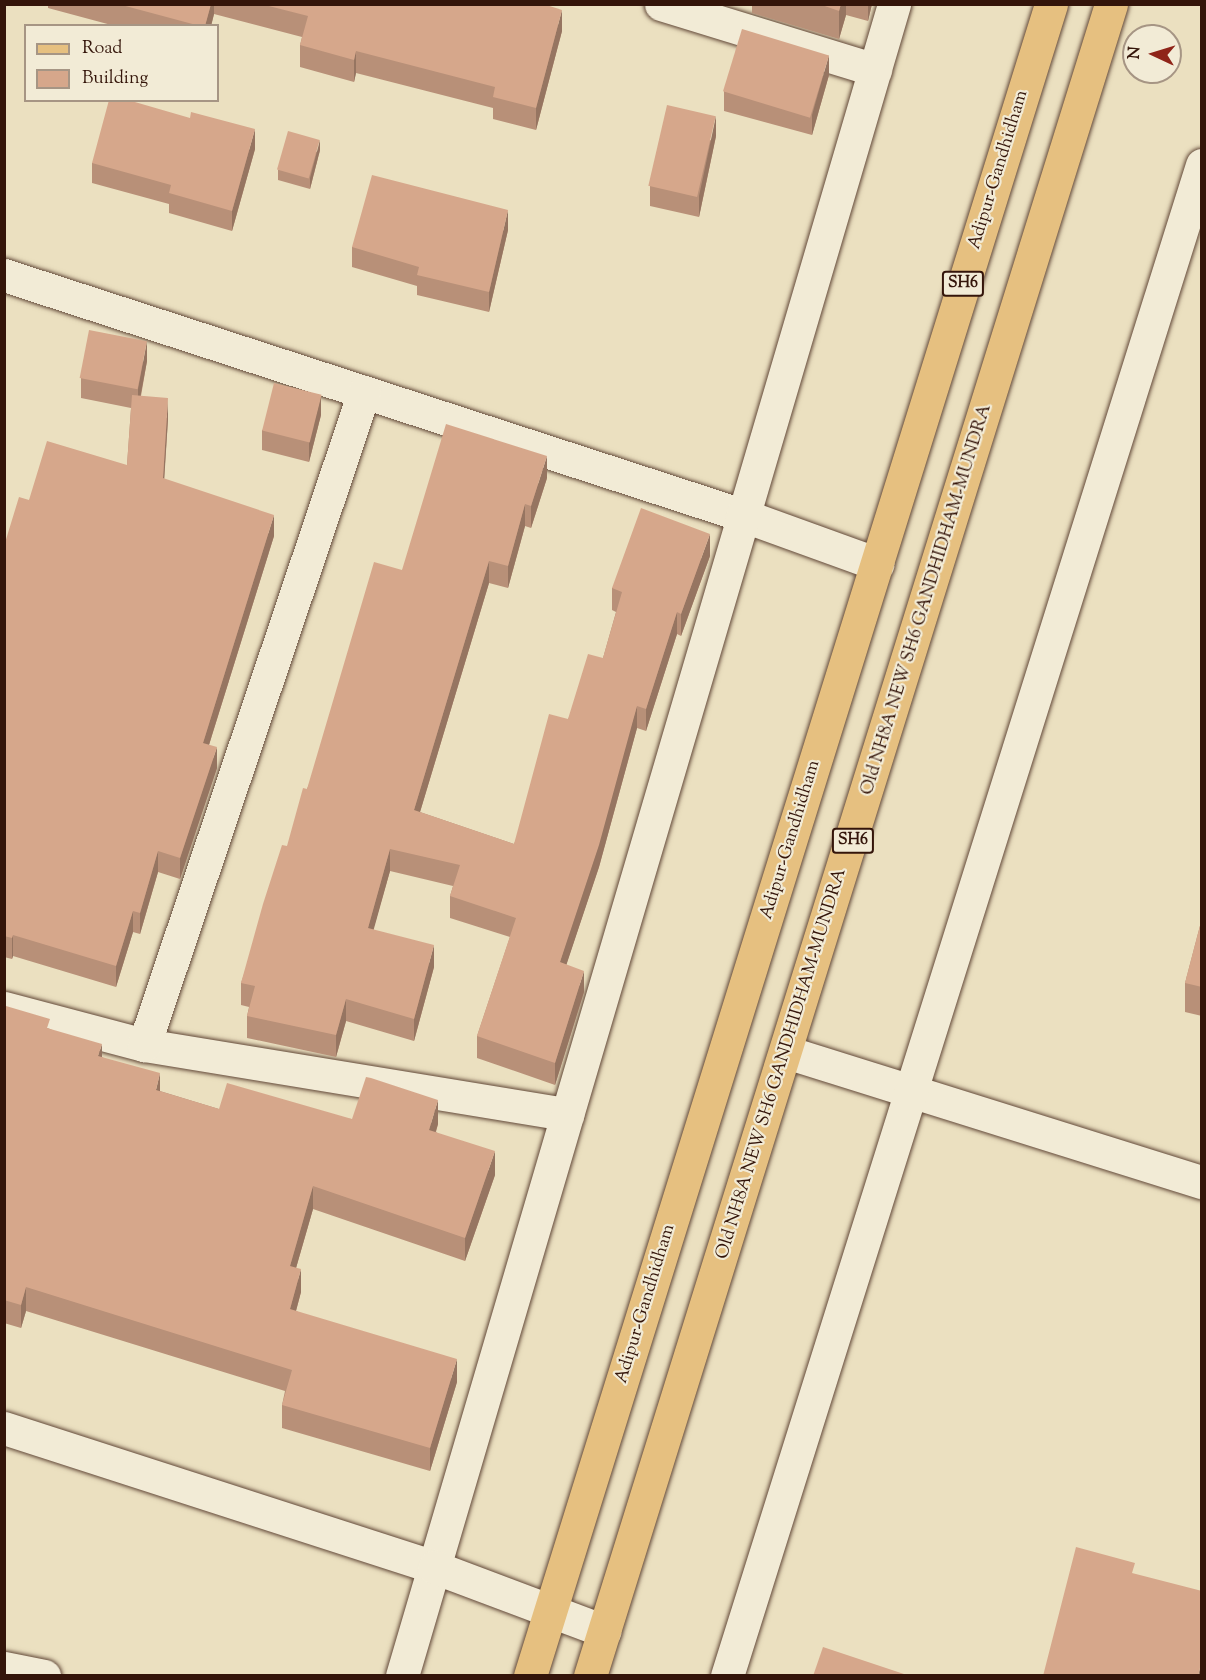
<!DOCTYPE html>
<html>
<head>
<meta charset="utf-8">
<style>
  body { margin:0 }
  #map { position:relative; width:1206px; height:1680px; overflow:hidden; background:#ebe0c0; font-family:"Sorts Mill Goudy",serif }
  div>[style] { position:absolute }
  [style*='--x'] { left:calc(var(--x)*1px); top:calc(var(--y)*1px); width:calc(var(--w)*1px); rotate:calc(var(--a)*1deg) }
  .roads { filter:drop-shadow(0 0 2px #624838) drop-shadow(0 0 2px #624838) }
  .street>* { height:33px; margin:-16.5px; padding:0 16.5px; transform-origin:16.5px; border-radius:16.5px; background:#f2ebd6 }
  .secondary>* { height:33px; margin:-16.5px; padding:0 16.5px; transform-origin:16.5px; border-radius:16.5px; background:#f2ebd6 }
  .primary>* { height:33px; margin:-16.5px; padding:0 16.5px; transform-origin:16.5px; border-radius:16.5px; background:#e6c080 }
  .wall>* { inset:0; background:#b89078 }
  .shaded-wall>* { inset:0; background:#967561 }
  .building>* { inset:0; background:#d6a78b; transform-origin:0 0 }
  span { translate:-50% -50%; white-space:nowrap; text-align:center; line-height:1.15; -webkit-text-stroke:4.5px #f2ebd6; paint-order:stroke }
  .shield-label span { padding:2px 4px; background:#f2ebd6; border:2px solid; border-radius:4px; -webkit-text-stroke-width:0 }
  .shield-label { font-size:16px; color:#34150a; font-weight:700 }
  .street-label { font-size:18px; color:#34150a }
  .frame { position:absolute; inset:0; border:6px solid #34150a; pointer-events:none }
  .legend { position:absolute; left:24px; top:24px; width:195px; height:78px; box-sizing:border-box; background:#f2ebd6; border:2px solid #a69584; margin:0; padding:8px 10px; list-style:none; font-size:18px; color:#34150a }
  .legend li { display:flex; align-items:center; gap:12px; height:30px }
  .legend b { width:30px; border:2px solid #a69584 }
  .north { position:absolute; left:1122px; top:24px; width:60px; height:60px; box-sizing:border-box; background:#f2ebd6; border:2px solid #a69584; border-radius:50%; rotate:274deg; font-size:16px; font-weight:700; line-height:24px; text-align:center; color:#34150a }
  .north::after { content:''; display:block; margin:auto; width:21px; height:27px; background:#8f2418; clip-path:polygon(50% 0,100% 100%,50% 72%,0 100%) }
</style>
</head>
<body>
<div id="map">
  <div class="roads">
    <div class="street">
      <i style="--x:661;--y:4;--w:224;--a:17.1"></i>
      <i style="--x:4;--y:275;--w:776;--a:18.01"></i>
      <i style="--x:742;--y:515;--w:144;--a:19.9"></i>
      <i style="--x:4;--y:1008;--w:145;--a:14.8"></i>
      <i style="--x:144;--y:1045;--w:429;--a:9.3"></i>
      <i style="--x:144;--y:1045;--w:689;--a:-71.38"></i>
      <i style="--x:786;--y:1052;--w:436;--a:17.4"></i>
      <i style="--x:4;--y:1668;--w:41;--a:11.3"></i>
      <i style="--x:402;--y:1676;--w:1743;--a:-73.6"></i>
      <i style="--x:727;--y:1676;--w:1584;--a:-72.55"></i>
    </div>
    <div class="secondary">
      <i style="--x:4;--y:1428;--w:452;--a:17.9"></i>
      <i style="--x:434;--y:1567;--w:182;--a:20.6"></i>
    </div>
    <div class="primary">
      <i style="--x:530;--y:1676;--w:1751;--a:-72.69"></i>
      <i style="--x:590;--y:1676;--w:1751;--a:-72.69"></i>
    </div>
  </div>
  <div class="wall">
    <i style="clip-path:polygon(48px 4px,543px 4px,562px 31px,536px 130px,493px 119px,493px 108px,356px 73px,354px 82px,300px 67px,300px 45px,302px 37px,214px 14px,211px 26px,115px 26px,48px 8px)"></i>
    <i style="clip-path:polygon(752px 4px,872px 4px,868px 21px,846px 15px,839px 39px,752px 13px)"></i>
    <i style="clip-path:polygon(829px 75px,812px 135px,724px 111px,724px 91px)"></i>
    <i style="clip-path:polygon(716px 136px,699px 217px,650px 206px,650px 186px)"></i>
    <i style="clip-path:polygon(255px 149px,232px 231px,169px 213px,169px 204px,92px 183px,92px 163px)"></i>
    <i style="clip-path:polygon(320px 150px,310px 189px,278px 180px,278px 170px)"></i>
    <i style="clip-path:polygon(508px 230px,489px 312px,417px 295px,417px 286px,352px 267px,352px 247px)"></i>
    <i style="clip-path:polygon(147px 361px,141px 396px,168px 419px,164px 479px,274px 536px,209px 745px,217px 768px,180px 879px,158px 872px,140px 934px,133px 932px,116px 987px,13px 956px,12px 959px,4px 957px,4px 546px,29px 500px,127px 465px,131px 408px,81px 398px,81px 378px)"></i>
    <i style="clip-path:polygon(321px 415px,309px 462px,262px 450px,262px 430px)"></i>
    <i style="clip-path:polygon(547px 478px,531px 528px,525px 526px,508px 588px,489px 583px,420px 812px,514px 844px,568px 719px,603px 658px,616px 612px,612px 610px,612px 588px,710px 556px,681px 636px,677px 634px,646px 731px,637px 728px,599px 867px,566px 965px,584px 992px,555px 1085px,477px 1058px,477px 1036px,510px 937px,450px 918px,450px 896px,453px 886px,390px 871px,373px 930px,434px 967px,414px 1041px,346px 1021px,336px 1057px,247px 1038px,247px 1016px,249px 1007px,241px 1005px,241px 983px,307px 789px,402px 570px)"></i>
    <i style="clip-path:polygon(1202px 918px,1202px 1016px,1185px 1012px,1185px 983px)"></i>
    <i style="clip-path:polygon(4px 1012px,50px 1029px,102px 1057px,160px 1091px,219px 1109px,352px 1119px,438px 1124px,436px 1132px,495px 1175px,465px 1261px,313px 1209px,296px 1268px,301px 1292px,296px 1311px,457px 1382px,430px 1471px,282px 1428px,282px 1405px,285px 1391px,26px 1311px,21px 1328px,4px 1323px)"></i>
  </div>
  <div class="shaded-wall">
    <i style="clip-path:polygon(211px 4px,214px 4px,214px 14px,211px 26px,205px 26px)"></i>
    <i style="clip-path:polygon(841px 4px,846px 4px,846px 15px,839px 39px,839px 11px)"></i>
    <i style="clip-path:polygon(868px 4px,872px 4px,868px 21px)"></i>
    <i style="clip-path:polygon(562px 10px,562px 31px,536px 130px,536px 108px)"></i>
    <i style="clip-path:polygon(356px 51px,356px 73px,354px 82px,354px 60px)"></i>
    <i style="clip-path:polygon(829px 55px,829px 75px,812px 135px,812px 115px)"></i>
    <i style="clip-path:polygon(716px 116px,716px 136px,699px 217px,699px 196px)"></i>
    <i style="clip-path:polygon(255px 129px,255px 149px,232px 231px,232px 211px)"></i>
    <i style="clip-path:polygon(320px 140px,320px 150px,310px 189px,310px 178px)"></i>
    <i style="clip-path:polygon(508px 210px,508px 230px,489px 312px,489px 292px)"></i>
    <i style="clip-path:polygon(147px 341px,147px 361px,138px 409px,138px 389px)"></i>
    <i style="clip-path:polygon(321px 395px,321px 415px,309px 462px,309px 442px)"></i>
    <i style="clip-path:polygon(168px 398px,168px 419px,163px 499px,163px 478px)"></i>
    <i style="clip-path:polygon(547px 456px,547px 478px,531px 528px,531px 506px)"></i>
    <i style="clip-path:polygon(525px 504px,525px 526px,508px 588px,508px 566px)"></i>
    <i style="clip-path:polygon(274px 515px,274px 536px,203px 764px,203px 743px)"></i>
    <i style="clip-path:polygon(710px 534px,710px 556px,681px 636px,681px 614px)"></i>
    <i style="clip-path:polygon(489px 561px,489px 583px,414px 832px,414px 810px)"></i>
    <i style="clip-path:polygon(677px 612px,677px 634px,646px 731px,646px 709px)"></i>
    <i style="clip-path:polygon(637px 706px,637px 728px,599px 867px,560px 984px,560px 962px)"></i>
    <i style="clip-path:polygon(217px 747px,217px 768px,180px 879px,180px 858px)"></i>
    <i style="clip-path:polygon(390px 849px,390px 871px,368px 950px,368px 928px)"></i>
    <i style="clip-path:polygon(158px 851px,158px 872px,140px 934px,140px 913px)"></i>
    <i style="clip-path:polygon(133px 911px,133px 932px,116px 987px,116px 966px)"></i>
    <i style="clip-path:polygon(13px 935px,13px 956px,12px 959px,12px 938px)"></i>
    <i style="clip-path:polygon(434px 945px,434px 967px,414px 1041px,414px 1019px)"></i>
    <i style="clip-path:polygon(584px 971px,584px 992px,555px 1085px,555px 1063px)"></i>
    <i style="clip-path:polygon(346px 999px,346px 1021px,336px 1057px,336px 1035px)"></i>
    <i style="clip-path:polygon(102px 1044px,102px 1067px,98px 1056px)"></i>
    <i style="clip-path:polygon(160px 1073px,160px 1097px,156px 1090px)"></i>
    <i style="clip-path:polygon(438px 1100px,438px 1124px,429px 1153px,429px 1130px)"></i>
    <i style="clip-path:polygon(495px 1151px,495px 1175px,465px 1261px,465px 1238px)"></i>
    <i style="clip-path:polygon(313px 1186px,313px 1209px,290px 1289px,290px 1266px)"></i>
    <i style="clip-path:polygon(301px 1269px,301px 1292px,290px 1333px,290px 1309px)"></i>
    <i style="clip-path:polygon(26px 1287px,26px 1311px,21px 1328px,21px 1305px)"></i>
    <i style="clip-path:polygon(457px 1359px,457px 1382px,430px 1471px,430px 1448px)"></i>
    <i style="clip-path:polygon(1202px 1660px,1202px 1676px,1198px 1676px)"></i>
  </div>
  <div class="building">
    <i style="clip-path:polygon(118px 4px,211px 4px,205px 26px,200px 26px)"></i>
    <i style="clip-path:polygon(261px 4px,543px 4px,562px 10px,536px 108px,493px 97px,495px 87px,356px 51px,354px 60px,300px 45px,308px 16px)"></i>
    <i style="clip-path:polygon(819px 4px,841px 4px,839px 11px)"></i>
    <i style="left:742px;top:29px;width:91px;height:65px;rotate:17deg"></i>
    <i style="clip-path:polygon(109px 100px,128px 100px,190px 118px,191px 112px,255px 129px,232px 211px,169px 193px,171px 185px,92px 163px)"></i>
    <i style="left:667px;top:105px;width:50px;height:83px;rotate:13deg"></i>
    <i style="left:288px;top:131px;width:33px;height:40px;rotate:16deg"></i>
    <i style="clip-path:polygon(372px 175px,508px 210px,489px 292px,417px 275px,419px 267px,352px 247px)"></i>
    <i style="left:89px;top:330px;width:59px;height:49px;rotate:11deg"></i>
    <i style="left:274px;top:383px;width:49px;height:49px;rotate:14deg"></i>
    <i style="clip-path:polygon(132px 395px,168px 398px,163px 478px,274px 515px,203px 743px,217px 747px,180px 858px,158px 851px,140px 913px,133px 911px,116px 966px,13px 935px,12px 938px,4px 936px,4px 546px,19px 497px,29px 500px,47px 441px,127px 465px)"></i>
    <i style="clip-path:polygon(446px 424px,547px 456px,531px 506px,525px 504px,508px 566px,489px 561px,414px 810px,514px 844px,549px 714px,568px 719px,588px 654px,603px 658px,622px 592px,612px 588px,641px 508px,710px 534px,681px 614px,677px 612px,646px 709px,637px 706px,599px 845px,560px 962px,584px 971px,555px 1063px,477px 1036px,516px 918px,450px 896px,460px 865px,390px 849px,368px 928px,434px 945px,414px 1019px,346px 999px,336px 1035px,247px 1016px,255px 986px,241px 983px,263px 904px,282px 845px,287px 846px,303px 788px,307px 789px,374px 562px,402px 570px)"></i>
    <i style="clip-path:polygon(1202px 918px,1202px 987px,1185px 983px)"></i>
    <i style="clip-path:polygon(6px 1006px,50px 1019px,47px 1028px,102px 1044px,98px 1056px,160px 1073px,156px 1090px,219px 1109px,227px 1083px,352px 1119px,366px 1077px,371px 1078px,438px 1100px,429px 1130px,495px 1151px,465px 1238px,313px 1186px,290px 1266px,301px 1269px,290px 1309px,457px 1359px,430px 1448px,282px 1405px,292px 1370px,26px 1287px,21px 1305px,4px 1300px,4px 1012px)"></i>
    <i style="clip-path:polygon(1076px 1547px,1135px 1563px,1132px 1573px,1202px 1591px,1202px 1660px,1198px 1676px,1043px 1676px)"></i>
    <i style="clip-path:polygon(823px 1647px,910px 1676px,813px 1676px)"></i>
  </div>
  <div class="shield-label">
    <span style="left:963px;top:284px">SH6</span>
    <span style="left:853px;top:841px">SH6</span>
  </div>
  <div class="street-label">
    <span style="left:999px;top:170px;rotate:-73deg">Adipur-Gandhidham</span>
    <span style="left:927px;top:600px;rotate:-73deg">Old NH8A NEW SH6 GANDHIDHAM-MUNDRA</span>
    <span style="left:791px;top:840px;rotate:-73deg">Adipur-Gandhidham</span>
    <span style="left:782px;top:1064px;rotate:-73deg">Old NH8A NEW SH6 GANDHIDHAM-MUNDRA</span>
    <span style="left:646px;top:1304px;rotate:-73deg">Adipur-Gandhidham</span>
  </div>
  <div class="frame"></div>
  <ul class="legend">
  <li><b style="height:8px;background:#e6c080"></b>Road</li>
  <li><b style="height:16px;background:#d6a78b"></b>Building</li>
  </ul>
  <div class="north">N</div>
</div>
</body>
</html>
